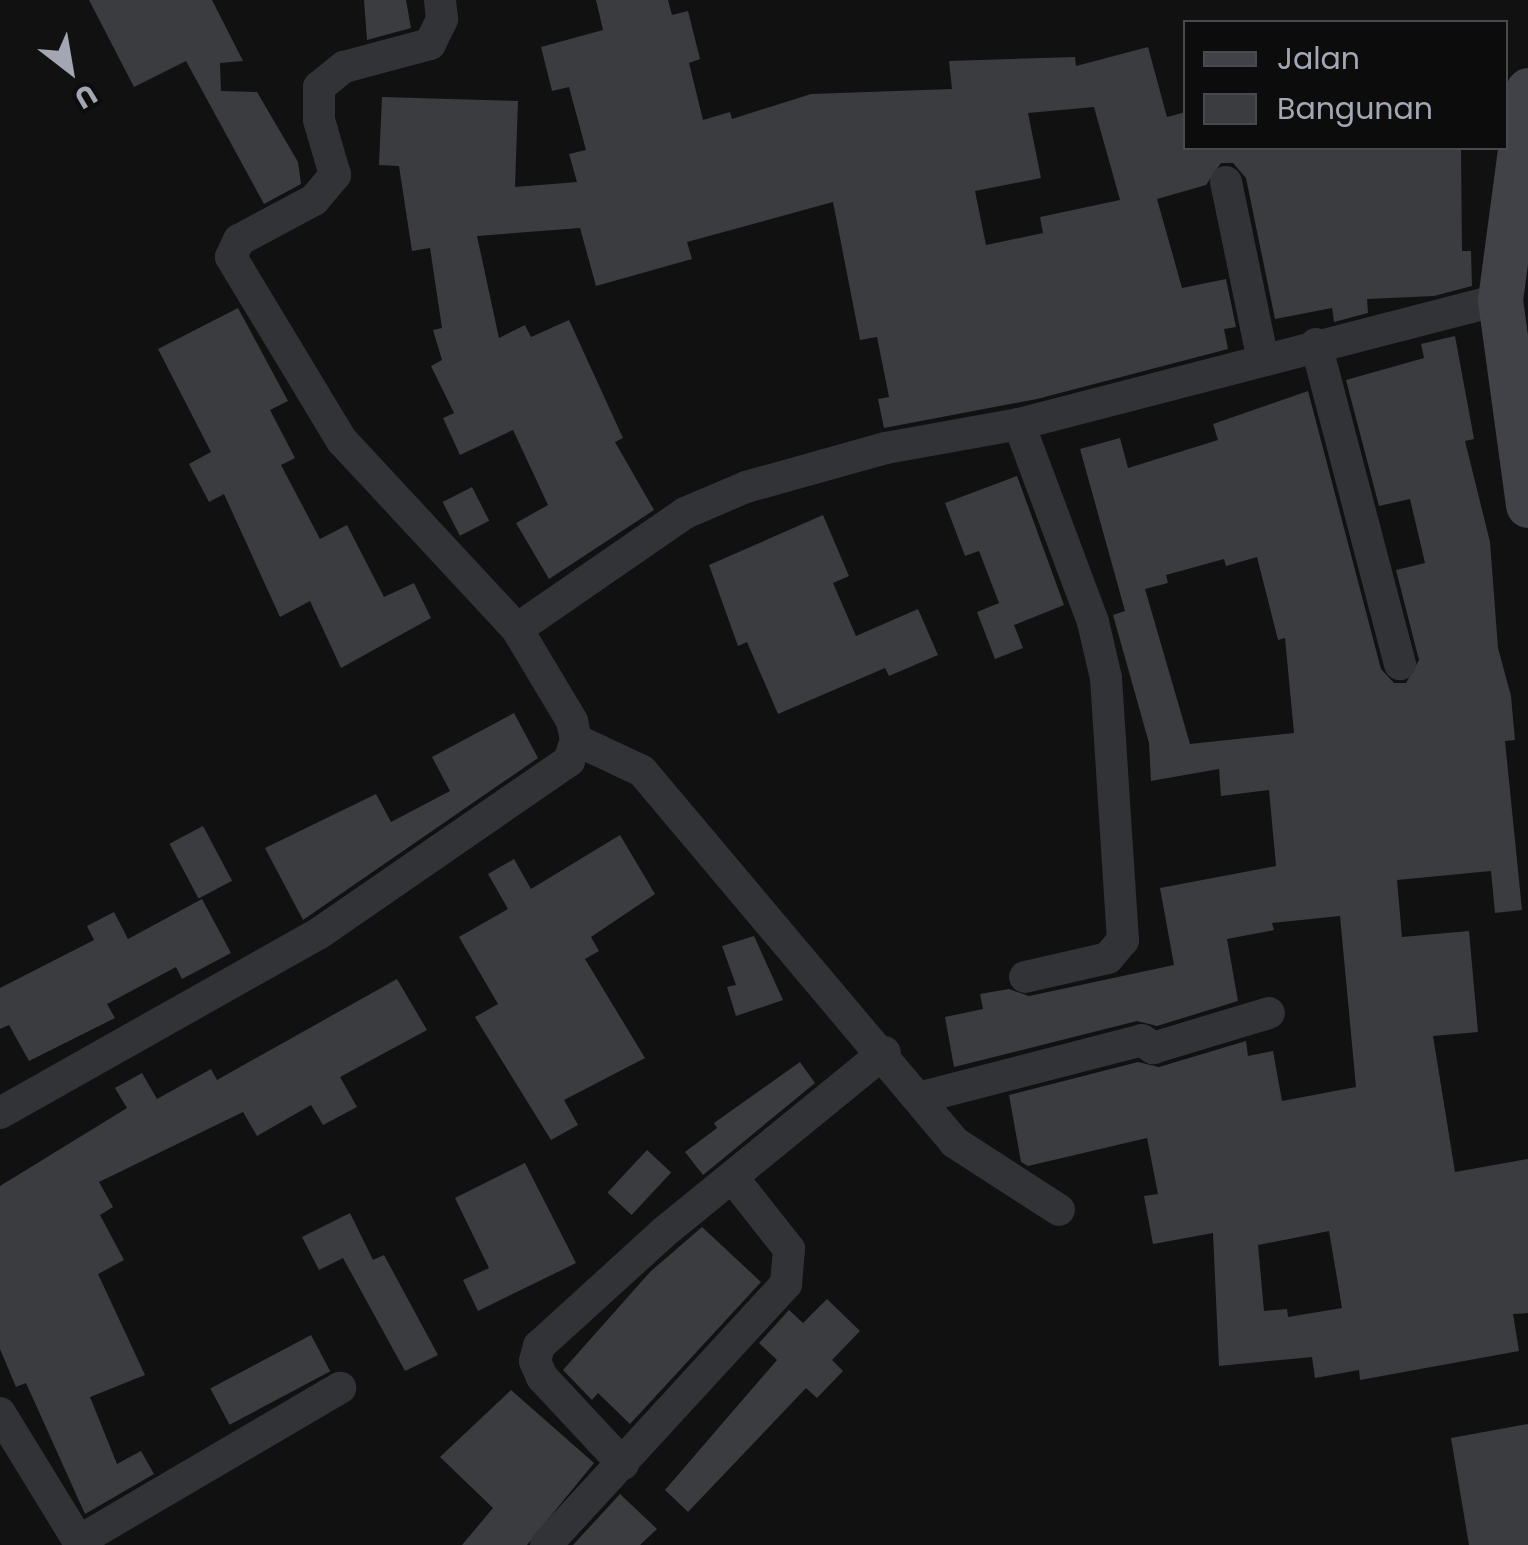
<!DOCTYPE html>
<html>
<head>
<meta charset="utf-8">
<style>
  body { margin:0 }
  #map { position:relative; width:1528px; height:1545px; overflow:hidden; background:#111112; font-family:Poppins,sans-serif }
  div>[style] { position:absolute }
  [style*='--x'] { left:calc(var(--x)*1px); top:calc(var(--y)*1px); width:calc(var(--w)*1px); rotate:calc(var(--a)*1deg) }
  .building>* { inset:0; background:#3b3c3f; transform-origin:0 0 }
  .street>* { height:32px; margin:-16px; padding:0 16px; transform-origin:16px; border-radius:16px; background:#323337 }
  .secondary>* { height:45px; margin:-22.5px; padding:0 22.5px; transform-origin:22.5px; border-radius:22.5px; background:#404247 }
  span { translate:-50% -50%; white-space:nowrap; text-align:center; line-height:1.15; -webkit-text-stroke:10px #0c0c0d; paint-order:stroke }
  .legend { position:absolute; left:1183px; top:20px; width:325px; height:130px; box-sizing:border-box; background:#0c0c0d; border:2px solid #484a4f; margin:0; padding:12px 18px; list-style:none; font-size:30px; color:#a2a7b3 }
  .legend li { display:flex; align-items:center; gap:20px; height:50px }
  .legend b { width:50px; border:2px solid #484a4f }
  .north { position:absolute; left:20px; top:20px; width:100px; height:100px; -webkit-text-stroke:8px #0c0c0d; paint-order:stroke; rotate:149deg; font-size:28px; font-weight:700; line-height:40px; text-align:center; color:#a2a7b3 }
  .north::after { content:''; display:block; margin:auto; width:35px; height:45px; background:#a2a7b3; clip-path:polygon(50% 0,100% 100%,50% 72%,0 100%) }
</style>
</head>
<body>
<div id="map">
  <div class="building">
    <i style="clip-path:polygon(89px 0,212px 0,243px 61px,220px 63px,221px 91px,257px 92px,298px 162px,301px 184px,264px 204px,186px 61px,134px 87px)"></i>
    <i style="clip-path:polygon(364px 0,406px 0,411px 28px,367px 40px)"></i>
    <i style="clip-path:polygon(evenodd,596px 0,668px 0,672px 15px,688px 11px,700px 59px,689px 63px,703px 120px,730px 112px,732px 119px,811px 94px,952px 89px,949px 61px,1075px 57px,1076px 66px,1148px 47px,1167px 117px,1186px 112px,1186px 148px,1461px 148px,1462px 251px,1471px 251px,1472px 286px,1434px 296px,1367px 299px,1368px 313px,1334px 322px,1332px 308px,1275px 319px,1246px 178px,1233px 163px,1221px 163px,1206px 185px,1157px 199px,1182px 288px,1226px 279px,1236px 327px,1224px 329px,1228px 349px,1037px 399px,884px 428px,878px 399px,889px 397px,877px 337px,860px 340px,833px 202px,687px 242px,692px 259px,596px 286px,580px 228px,477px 236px,499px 338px,525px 325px,531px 337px,569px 320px,623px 438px,615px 442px,654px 510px,549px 579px,516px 523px,548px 505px,513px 430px,460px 455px,443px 418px,454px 413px,431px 366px,442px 360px,433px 330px,442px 328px,430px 248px,412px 251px,399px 166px,379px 165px,382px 97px,518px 101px,515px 187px,577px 182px,569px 154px,586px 150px,569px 87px,552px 91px,541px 47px,603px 30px,596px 0,1094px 107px,1120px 200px,1040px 217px,1043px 233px,986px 245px,975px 191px,1041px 178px,1028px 113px,1094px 107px)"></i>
    <i style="clip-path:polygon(238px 308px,288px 401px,270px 410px,295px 458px,281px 465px,320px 539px,347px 525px,384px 597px,414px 583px,431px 618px,341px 668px,310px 601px,280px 617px,224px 494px,209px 502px,189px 464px,211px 452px,158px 349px)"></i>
    <i style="clip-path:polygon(evenodd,1455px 336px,1474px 439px,1465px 441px,1490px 542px,1498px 648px,1511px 696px,1515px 740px,1505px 741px,1522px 910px,1495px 913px,1491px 871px,1397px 880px,1402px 937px,1469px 931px,1478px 1032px,1433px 1036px,1455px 1172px,1528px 1159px,1528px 1313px,1513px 1314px,1519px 1351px,1360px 1380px,1359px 1370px,1315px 1378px,1312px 1357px,1219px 1366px,1213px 1233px,1153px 1244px,1144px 1196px,1158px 1194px,1147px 1138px,1028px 1166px,1021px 1162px,1009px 1095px,1138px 1062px,1159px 1067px,1246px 1041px,1248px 1056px,1273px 1051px,1282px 1101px,1356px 1087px,1340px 916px,1272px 923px,1274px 930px,1227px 939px,1238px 1001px,1157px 1026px,1137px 1021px,954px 1067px,945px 1017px,983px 1009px,980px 994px,1009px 989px,1029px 996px,1174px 965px,1160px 888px,1276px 866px,1269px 790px,1221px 796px,1219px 769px,1151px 781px,1149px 743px,1113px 615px,1125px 611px,1080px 449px,1120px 438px,1128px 468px,1218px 440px,1213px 424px,1308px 391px,1381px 669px,1394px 683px,1406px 683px,1419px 660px,1396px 570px,1425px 563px,1410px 499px,1379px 506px,1346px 380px,1424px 358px,1421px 344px,1455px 336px,1257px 557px,1278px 640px,1285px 638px,1294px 733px,1190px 744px,1145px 589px,1168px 583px,1166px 575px,1224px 559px,1226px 566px,1257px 557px,1455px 336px,1329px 1231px,1342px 1308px,1288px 1317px,1287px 1309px,1264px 1311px,1258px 1245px,1329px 1231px)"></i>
    <i style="clip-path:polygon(1017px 476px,1064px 605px,1014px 625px,1023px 648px,995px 659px,977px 612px,999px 603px,979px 551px,965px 556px,945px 503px)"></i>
    <i style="left:472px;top:487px;width:38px;height:33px;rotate:63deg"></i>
    <i style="clip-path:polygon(823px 515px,849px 576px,833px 583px,856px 636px,918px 609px,938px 655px,889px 676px,885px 668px,778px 714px,747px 642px,738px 646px,709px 565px)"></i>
    <i style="clip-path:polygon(514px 713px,538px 758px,303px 920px,265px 848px,376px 794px,391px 822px,450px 791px,432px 757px)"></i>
    <i style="left:203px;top:826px;width:62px;height:38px;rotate:62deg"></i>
    <i style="clip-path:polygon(620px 835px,655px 894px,591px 937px,599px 951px,585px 959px,645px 1058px,564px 1100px,578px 1125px,551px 1140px,475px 1017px,498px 1004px,459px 937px,508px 909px,488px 874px,514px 859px,531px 889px)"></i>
    <i style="clip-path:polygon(202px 899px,231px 953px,182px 979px,176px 967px,107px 1004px,115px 1018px,29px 1061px,9px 1025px,0 1029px,0 988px,94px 940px,87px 926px,114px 912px,128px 939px)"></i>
    <i style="clip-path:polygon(754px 936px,783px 1000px,736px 1016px,727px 987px,736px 985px,722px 946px)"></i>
    <i style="clip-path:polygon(397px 979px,427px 1030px,340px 1077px,357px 1107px,323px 1125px,311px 1105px,257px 1136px,243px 1112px,99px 1182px,113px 1207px,100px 1215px,124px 1260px,98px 1274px,145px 1375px,90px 1397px,117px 1464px,141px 1451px,154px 1474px,85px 1514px,26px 1383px,16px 1387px,0 1349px,0 1186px,127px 1108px,115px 1088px,142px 1073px,157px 1099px,211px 1069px,217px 1080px)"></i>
    <i style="clip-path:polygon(800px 1062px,815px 1083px,703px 1175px,685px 1152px,717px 1128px,714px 1123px)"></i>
    <i style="left:647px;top:1150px;width:33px;height:58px;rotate:43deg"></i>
    <i style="clip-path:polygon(525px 1163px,576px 1263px,478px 1311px,463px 1280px,489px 1268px,455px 1198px)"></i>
    <i style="clip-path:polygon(350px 1213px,373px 1260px,384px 1255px,438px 1355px,405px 1371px,343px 1258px,319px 1270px,302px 1237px)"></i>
    <i style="clip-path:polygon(702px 1227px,761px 1282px,630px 1424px,598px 1393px,592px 1400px,563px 1370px,650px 1272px)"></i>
    <i style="clip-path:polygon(827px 1299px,860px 1331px,832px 1360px,843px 1371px,817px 1398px,806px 1388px,688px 1512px,665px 1490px,777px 1360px,759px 1343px,789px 1310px,803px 1323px)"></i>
    <i style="left:311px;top:1335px;width:41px;height:114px;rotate:62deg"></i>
    <i style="clip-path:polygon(511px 1390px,594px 1463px,527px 1545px,462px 1545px,493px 1508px,440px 1457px)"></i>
    <i style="clip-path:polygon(1528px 1424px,1528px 1545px,1469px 1545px,1451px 1438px)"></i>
    <i style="clip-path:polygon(620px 1494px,657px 1529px,640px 1545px,573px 1545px)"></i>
  </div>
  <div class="street">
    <i style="--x:1226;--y:182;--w:182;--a:78.3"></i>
    <i style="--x:1316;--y:344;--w:331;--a:75.3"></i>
    <i style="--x:1019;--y:424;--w:211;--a:69.5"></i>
    <i style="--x:1093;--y:622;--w:57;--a:76.9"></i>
    <i style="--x:1106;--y:678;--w:263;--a:86.3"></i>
    <i style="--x:1123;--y:940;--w:23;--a:130"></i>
    <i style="--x:1108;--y:958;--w:85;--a:167.1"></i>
    <i style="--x:517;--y:629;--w:204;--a:-34.6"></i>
    <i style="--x:685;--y:513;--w:66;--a:-23.1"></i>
    <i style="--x:746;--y:487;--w:145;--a:-15.6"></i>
    <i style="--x:886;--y:448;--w:135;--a:-10.2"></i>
    <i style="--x:1019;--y:424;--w:497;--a:-14.5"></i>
    <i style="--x:576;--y:740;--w:73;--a:25.2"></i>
    <i style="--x:642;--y:771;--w:485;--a:49.9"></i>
    <i style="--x:954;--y:1142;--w:125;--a:32.9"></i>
    <i style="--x:922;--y:1097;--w:227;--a:-14.5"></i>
    <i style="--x:1142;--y:1040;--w:14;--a:36"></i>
    <i style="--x:1153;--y:1048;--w:121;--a:-16.8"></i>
    <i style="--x:0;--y:1113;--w:365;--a:-29.4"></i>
    <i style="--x:318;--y:934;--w:305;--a:-34.6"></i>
    <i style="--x:569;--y:761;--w:22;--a:-72"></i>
    <i style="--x:576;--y:740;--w:19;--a:-102"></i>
    <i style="--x:572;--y:721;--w:107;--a:-120.9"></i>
    <i style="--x:517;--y:629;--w:257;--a:-132.9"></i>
    <i style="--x:342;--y:441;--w:215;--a:-121.1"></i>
    <i style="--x:231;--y:257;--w:19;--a:-65"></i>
    <i style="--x:239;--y:240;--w:85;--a:-28.1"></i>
    <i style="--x:314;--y:200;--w:33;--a:-50"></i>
    <i style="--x:335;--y:175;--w:57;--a:-106.2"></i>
    <i style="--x:319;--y:120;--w:33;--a:-90"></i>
    <i style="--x:319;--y:87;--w:32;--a:-39"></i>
    <i style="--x:344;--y:67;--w:89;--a:-15"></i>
    <i style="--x:430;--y:44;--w:28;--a:-64"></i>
    <i style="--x:442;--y:19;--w:19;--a:-96"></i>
    <i style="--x:0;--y:1413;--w:155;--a:58.5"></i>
    <i style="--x:623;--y:1464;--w:119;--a:-133"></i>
    <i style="--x:542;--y:1377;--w:17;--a:-114"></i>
    <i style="--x:535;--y:1361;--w:16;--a:-75"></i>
    <i style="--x:539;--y:1346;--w:168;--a:-42.3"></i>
    <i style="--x:663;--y:1233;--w:286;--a:-39.2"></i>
    <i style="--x:79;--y:1541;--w:303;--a:-30.4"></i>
    <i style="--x:546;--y:1545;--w:355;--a:-47.4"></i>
    <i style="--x:786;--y:1284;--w:35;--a:-85"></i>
    <i style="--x:789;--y:1249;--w:90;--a:-128.3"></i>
  </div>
  <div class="secondary">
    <i style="--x:1528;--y:90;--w:212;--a:97.6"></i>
    <i style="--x:1500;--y:300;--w:207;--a:82.2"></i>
  </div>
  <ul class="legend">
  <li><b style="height:12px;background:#404247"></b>Jalan</li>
  <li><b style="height:28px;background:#3b3c3f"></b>Bangunan</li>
  </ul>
  <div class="north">U</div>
</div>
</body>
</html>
